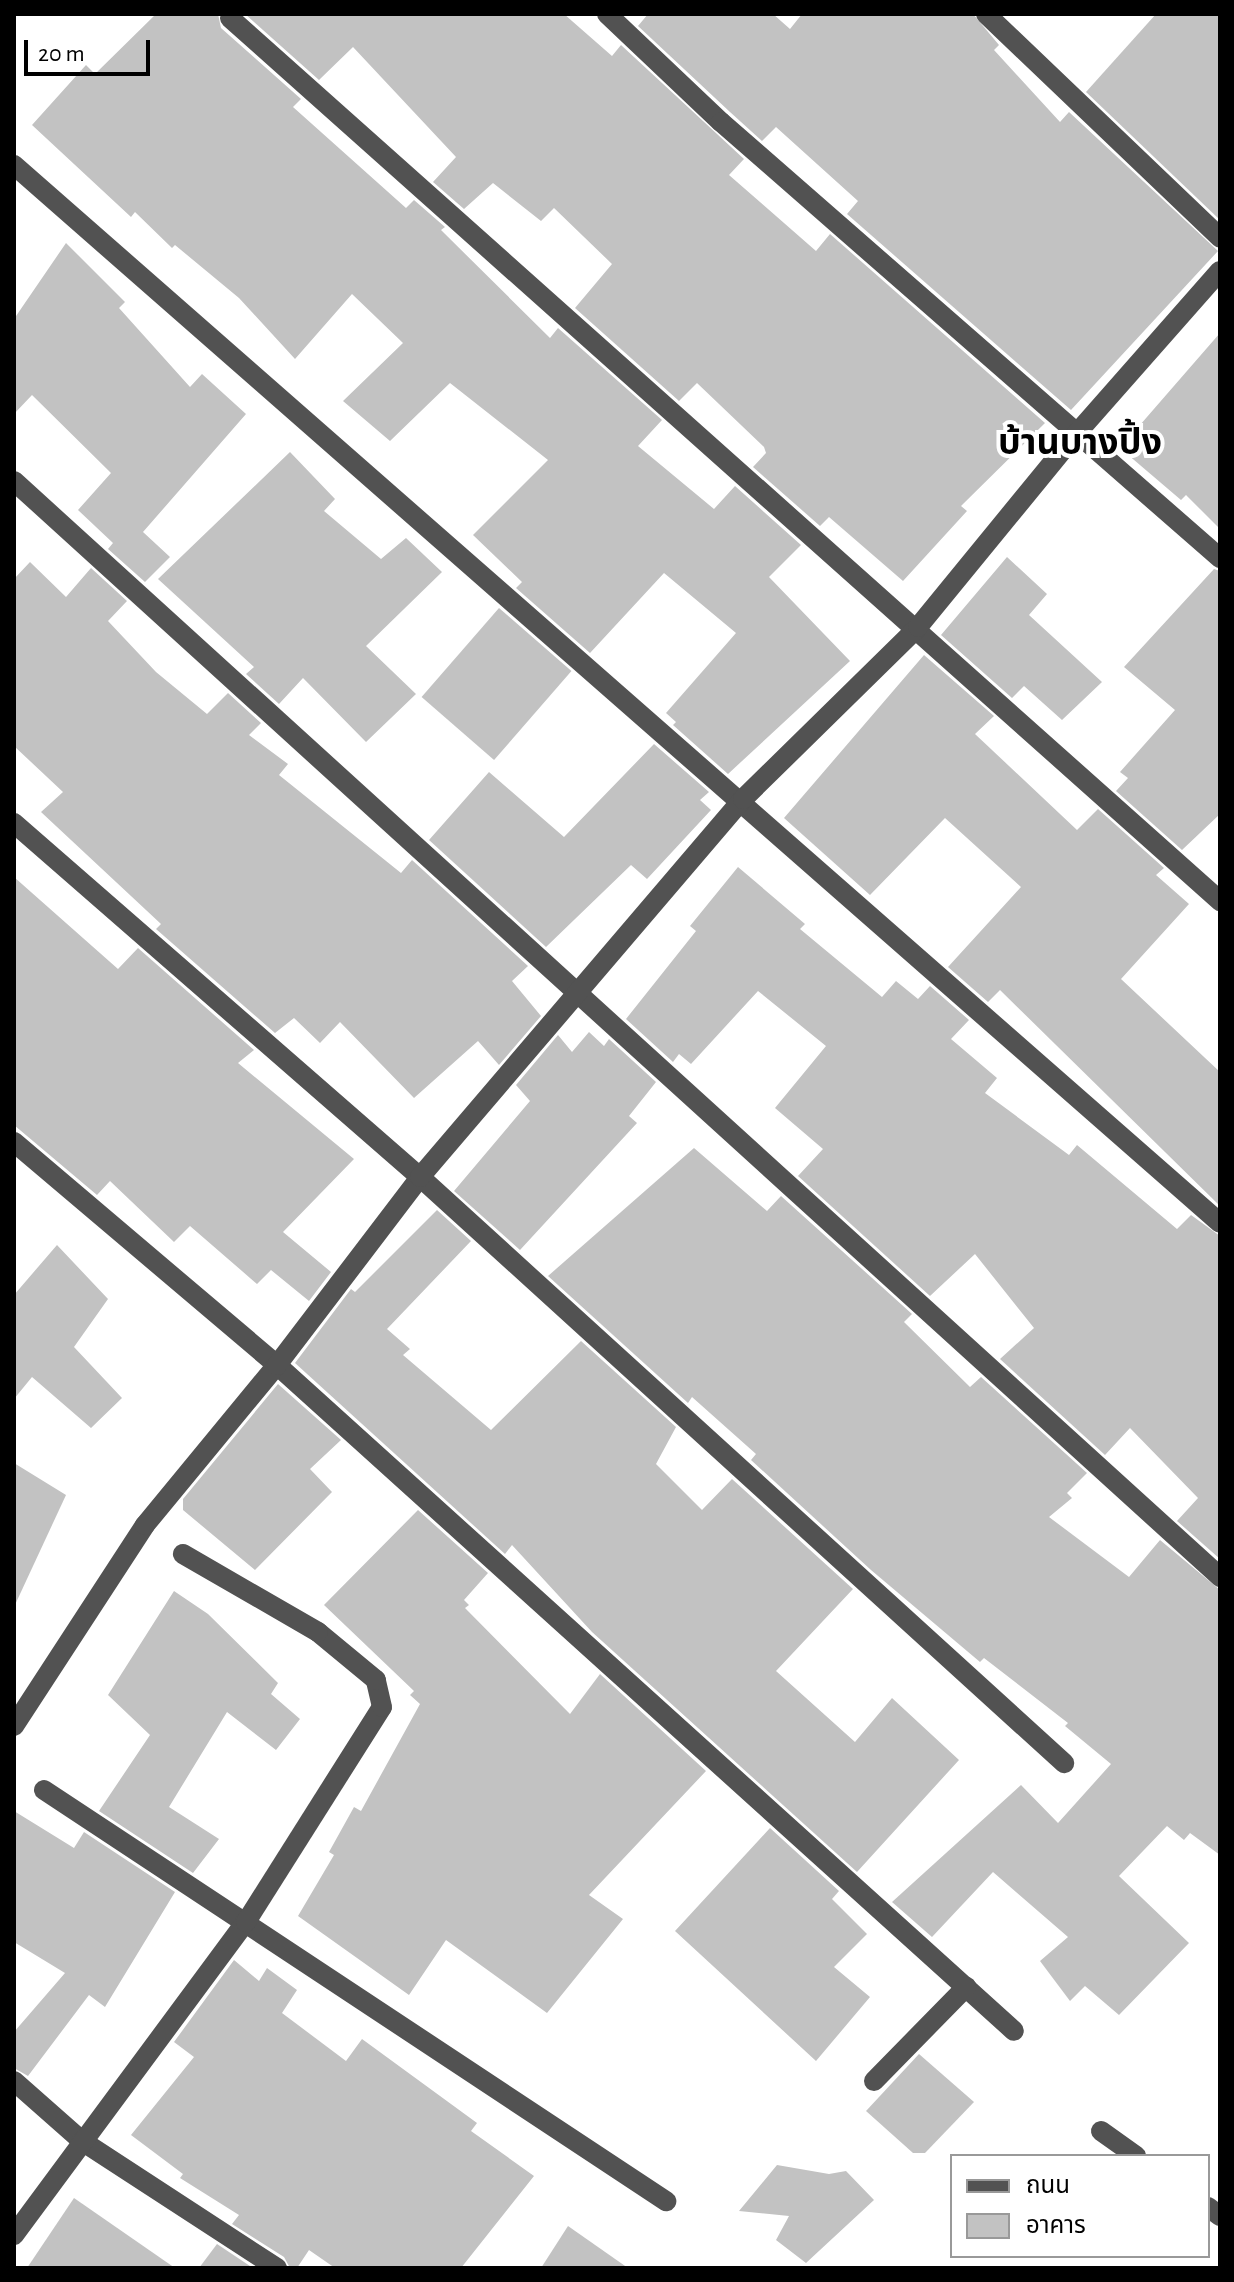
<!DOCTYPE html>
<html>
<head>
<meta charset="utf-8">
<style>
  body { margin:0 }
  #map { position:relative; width:1234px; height:2282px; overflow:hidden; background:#fff; font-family:"Alegreya Sans","Noto Sans Thai",sans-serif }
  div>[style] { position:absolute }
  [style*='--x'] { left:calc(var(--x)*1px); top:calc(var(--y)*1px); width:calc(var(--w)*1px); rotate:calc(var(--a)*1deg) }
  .building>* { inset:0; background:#c2c2c2; transform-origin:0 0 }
  .minor>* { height:20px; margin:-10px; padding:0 10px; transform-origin:10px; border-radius:10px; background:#525252 }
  span { translate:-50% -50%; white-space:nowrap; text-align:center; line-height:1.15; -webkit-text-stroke:8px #fff; paint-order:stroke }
  .quarter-label { font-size:36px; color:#000; font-weight:700 }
  .frame { position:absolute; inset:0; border:16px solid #000; pointer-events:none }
  .legend { position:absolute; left:950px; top:2154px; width:260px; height:104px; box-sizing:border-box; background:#fff; border:2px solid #999; margin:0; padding:10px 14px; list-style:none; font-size:24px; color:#000 }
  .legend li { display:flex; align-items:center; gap:16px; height:40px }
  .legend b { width:40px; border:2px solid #999 }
  .scale { position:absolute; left:24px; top:40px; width:126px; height:36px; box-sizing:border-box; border:4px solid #000; border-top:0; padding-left:10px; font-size:24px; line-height:28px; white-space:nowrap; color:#000; -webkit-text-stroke:6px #fff; paint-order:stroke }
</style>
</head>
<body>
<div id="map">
  <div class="building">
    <i style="clip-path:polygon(156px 14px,218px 14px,221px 28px,301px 99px,293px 107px,406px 208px,414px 200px,445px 227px,441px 230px,550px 338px,558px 328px,662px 420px,638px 446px,714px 509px,735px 486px,801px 545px,769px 577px,850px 661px,728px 774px,673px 725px,676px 722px,666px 713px,736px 633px,664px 573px,590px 653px,516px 588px,522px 582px,473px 535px,548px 460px,450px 383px,390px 441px,343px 401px,403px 343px,352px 294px,295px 359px,239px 298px,175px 245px,172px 248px,135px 212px,131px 217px,32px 125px,86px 65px,95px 74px)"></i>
    <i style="clip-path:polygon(245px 14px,564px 14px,612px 56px,621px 45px,744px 159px,729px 175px,816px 251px,830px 234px,1045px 423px,961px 506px,967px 511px,903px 581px,829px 517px,820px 526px,753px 467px,766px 453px,764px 447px,697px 383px,679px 401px,575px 308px,612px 264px,554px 208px,541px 221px,493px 183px,464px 209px,433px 182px,456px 157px,353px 47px,319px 80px)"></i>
    <i style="clip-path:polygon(648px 14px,773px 14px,790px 29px,802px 14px,973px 14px,999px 45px,994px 50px,1060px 122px,1069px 112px,1218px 251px,1071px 410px,847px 214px,858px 201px,776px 127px,762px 141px,730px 112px,638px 26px)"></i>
    <i style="clip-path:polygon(1156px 14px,1220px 14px,1220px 220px,1086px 92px)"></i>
    <i style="clip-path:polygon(66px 243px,125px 302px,119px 308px,190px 387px,202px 374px,246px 414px,143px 532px,170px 557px,145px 582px,108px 549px,113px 543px,78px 510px,111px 473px,32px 395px,14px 414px,14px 319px)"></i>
    <i style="clip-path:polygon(1220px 333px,1220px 529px,1186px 495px,1181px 500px,1120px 448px)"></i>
    <i style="clip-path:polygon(290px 452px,335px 499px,324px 511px,381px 559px,406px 538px,442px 572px,366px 646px,416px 694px,366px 742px,303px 678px,279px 704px,246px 674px,254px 667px,158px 579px)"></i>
    <i style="clip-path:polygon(1007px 557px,1047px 594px,1029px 615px,1102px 682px,1062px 720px,1024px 686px,1012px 698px,941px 635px)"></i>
    <i style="clip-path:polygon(30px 562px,66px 597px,91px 568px,127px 601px,108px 621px,156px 672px,207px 714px,228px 693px,261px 723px,249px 735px,288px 764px,279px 775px,401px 873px,412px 860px,528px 966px,512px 981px,541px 1016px,499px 1065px,478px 1041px,414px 1098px,340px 1022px,320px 1043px,294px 1018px,275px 1033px,156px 929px,161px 924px,41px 812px,63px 792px,14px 746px,14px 579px)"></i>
    <i style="clip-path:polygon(1214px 569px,1220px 571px,1220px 814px,1182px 850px,1116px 791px,1128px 778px,1120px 772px,1175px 710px,1124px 667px)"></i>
    <i style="left:499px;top:608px;width:96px;height:118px;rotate:41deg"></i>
    <i style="clip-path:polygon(924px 655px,994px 716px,975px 734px,1077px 830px,1098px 809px,1164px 868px,1156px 875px,1189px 904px,1121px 979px,1220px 1072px,1220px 1206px,1000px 990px,988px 1002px,948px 967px,1021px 887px,945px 818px,870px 895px,784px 818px)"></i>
    <i style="clip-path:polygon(654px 744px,709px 792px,700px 800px,711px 810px,647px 879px,631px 865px,546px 947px,429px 840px,489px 772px,564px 837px)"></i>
    <i style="clip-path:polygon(738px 867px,805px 924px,800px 929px,882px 997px,896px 981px,918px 999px,930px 986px,969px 1020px,951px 1039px,997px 1078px,985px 1093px,1069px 1155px,1077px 1145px,1177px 1229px,1191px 1215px,1220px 1236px,1220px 1559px,1177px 1521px,1198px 1498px,1130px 1428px,1105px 1455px,1000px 1359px,1034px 1328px,975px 1254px,930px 1296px,798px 1176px,823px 1149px,775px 1108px,826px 1046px,758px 991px,691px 1064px,679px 1054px,673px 1062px,626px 1019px,696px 931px,690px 926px)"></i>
    <i style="clip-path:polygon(14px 877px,118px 969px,138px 948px,254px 1050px,238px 1063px,354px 1159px,283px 1232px,331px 1272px,309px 1301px,271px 1270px,257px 1284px,190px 1226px,174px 1242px,110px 1181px,97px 1195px,14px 1125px)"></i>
    <i style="clip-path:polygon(589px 1032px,604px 1046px,609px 1039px,656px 1082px,629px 1116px,637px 1123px,520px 1250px,454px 1191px,530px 1101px,516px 1085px,558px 1035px,572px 1052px)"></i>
    <i style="clip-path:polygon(694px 1148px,767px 1211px,781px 1196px,912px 1314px,904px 1322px,970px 1387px,981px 1377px,1087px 1473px,1067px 1493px,1072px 1498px,1049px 1517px,1129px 1577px,1160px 1540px,1220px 1590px,1220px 1855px,1190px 1833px,1184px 1840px,1167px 1826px,1119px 1876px,1189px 1943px,1119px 2015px,1085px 1986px,1070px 2001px,1040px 1961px,1068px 1937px,993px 1872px,932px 1937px,892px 1902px,1021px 1785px,1058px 1823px,1111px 1764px,1065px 1726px,1068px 1723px,984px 1658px,980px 1662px,871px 1570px,751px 1460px,756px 1454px,692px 1397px,688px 1403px,548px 1276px)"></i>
    <i style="clip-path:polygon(437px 1210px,471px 1241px,387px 1329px,410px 1349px,403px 1355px,491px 1430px,581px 1341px,676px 1427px,656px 1464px,702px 1510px,732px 1479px,853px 1589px,776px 1671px,855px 1742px,892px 1698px,959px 1760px,857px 1872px,592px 1632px,512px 1545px,505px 1554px,295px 1363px,351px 1289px,355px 1292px)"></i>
    <i style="clip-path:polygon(57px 1245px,108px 1299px,74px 1347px,122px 1398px,91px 1428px,32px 1377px,14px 1399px,14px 1295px)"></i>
    <i style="clip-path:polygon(278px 1384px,341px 1440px,310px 1469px,332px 1492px,255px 1570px,183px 1510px,183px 1499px)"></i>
    <i style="clip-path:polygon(14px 1463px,66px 1495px,14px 1607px)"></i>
    <i style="clip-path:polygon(418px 1510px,488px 1573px,464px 1600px,469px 1605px,465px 1608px,570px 1714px,600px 1674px,706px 1771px,589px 1895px,623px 1919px,547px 2013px,446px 1940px,409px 1995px,298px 1916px,334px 1855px,329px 1852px,354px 1807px,361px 1811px,420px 1704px,410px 1695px,414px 1691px,324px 1605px)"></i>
    <i style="clip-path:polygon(174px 1591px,208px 1614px,278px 1683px,271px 1694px,300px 1719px,276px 1750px,227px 1712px,169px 1807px,219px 1839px,193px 1873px,99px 1811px,150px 1735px,108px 1695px)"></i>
    <i style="clip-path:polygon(14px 1811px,74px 1848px,84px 1832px,175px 1892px,105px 2007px,89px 1995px,28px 2076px,14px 2068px,14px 2032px,65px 1973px,14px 1942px)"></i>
    <i style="clip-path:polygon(770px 1828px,839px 1891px,832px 1899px,867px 1934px,834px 1967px,870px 1997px,816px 2061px,675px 1931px)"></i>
    <i style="clip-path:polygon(234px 1960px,259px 1981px,267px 1968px,297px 1990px,282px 2013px,346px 2061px,362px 2039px,477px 2123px,471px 2131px,534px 2176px,461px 2268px,335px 2268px,309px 2250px,297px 2268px,290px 2268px,284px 2257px,232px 2224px,239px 2215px,180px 2178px,183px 2174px,131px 2135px,194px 2057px,174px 2042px)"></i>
    <i style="clip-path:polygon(919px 2054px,974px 2102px,925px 2153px,913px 2153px,866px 2111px)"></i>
    <i style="clip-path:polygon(777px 2165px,829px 2174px,846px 2171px,874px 2200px,806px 2263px,776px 2240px,789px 2216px,739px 2211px)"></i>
    <i style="clip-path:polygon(74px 2198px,175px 2268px,27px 2268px)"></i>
    <i style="clip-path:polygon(568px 2226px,628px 2268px,541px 2268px)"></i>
    <i style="clip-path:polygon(217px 2244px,253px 2268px,199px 2268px)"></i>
  </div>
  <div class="minor">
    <i style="--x:607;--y:14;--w:157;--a:43.5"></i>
    <i style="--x:721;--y:122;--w:663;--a:41.15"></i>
    <i style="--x:986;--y:14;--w:324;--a:43.7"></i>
    <i style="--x:230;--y:18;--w:1327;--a:41.73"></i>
    <i style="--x:14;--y:165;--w:1604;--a:41.26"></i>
    <i style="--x:14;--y:481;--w:1630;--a:42.26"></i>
    <i style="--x:14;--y:823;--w:539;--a:41.09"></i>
    <i style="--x:420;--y:1177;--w:871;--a:42.3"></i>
    <i style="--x:14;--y:1142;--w:345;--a:40.3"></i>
    <i style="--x:277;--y:1365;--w:993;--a:42.1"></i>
    <i style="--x:14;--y:1726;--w:240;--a:-56.9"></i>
    <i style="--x:145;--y:1525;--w:207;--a:-50.5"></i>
    <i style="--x:277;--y:1365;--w:236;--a:-52.7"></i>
    <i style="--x:420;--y:1177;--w:497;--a:-49.5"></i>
    <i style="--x:743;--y:799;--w:245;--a:-44.5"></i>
    <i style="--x:918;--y:627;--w:251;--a:-50.7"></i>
    <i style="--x:1077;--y:433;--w:216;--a:-48.6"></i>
    <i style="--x:44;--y:1790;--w:746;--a:33.46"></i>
    <i style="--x:14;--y:2081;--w:91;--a:41.4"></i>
    <i style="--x:82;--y:2141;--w:233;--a:33.1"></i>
    <i style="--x:874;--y:2081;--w:132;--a:-45.6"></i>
    <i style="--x:1101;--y:2131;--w:43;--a:35.5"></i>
    <i style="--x:1208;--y:2207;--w:15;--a:37"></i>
    <i style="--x:14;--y:2235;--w:390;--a:-53.5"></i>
    <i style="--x:246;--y:1922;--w:254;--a:-57.7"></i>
    <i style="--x:382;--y:1707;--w:28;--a:-103"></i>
    <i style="--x:376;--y:1680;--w:75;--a:-140.4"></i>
    <i style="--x:318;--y:1632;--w:156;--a:-150"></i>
  </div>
  <div class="quarter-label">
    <span style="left:1080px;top:444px">บ้านบางปิ้ง</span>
  </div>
  <div class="frame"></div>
  <ul class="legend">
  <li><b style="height:10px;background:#525252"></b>ถนน</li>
  <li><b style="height:22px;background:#c2c2c2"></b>อาคาร</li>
  </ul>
  <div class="scale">20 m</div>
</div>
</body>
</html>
